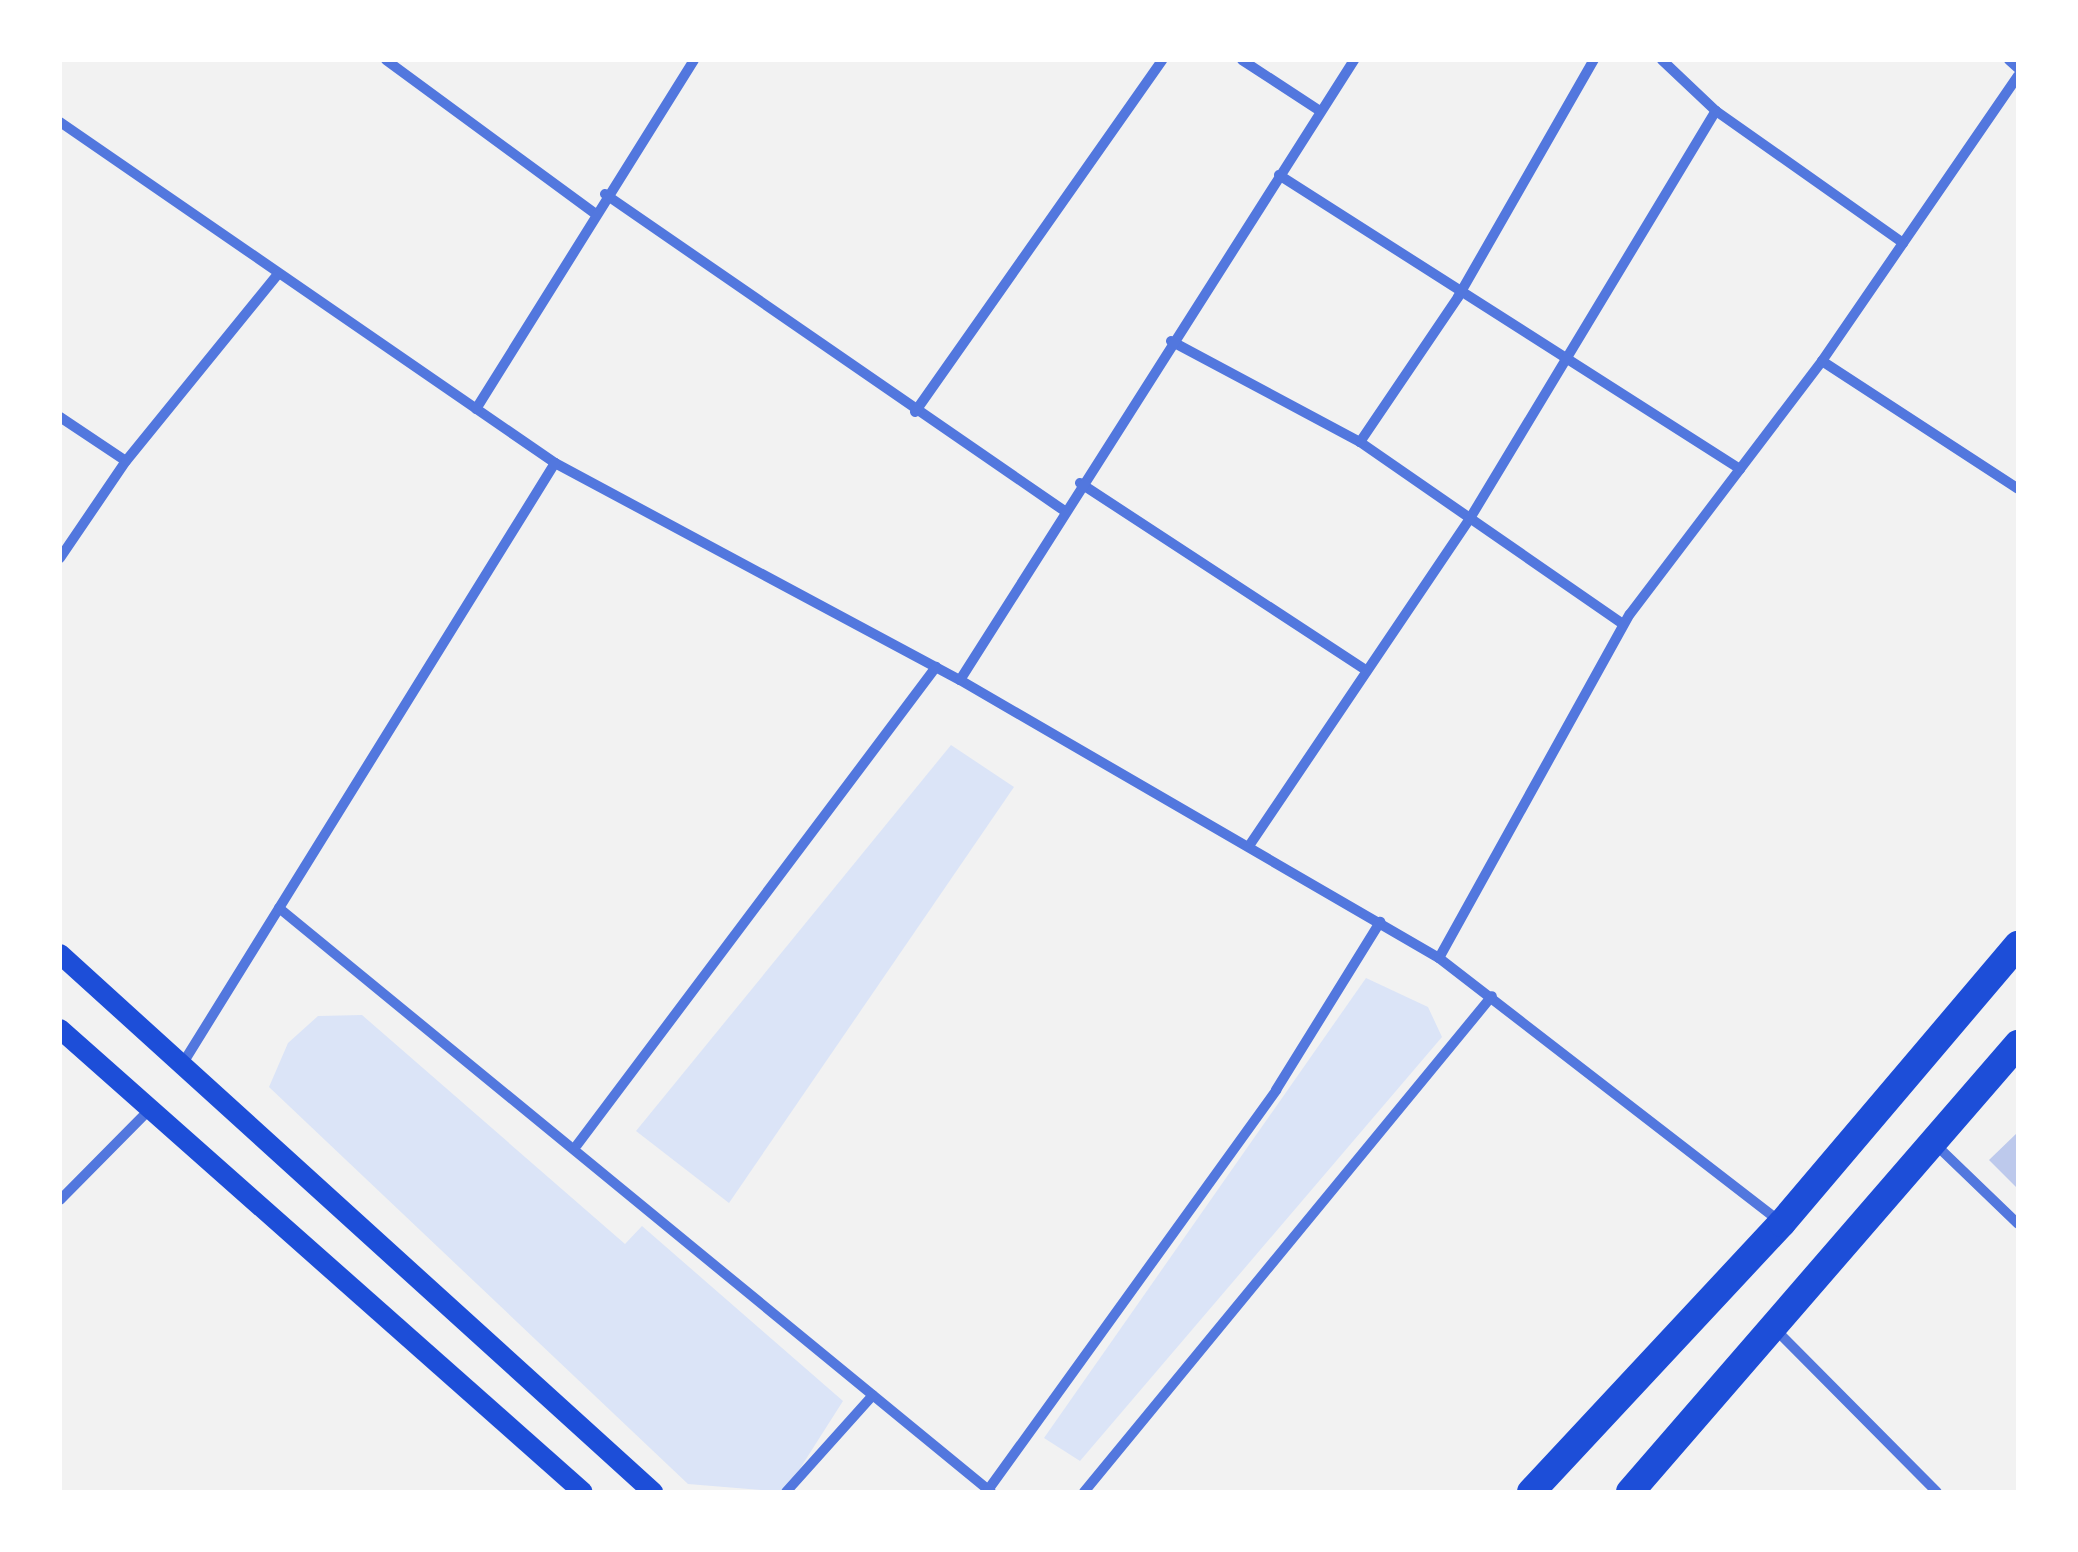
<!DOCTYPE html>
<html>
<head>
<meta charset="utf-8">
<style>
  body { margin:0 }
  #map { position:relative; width:2078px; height:1552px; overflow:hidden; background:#f2f2f2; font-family:"Roboto Condensed",sans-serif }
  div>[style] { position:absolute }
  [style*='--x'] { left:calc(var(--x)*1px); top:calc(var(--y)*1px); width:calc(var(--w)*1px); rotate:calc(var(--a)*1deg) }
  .green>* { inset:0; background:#dbe4f7 }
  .building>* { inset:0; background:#bdc9ec }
  .minor>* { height:10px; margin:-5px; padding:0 5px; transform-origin:5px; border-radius:5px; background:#5277de }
  .secondary>* { height:20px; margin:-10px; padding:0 10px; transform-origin:10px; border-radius:10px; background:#1d4ed8 }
  .trunk>* { height:28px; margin:-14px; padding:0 14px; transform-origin:14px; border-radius:14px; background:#1d4ed8 }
  span { translate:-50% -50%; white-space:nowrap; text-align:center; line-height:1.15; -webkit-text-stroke:10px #fff; paint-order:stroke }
  .frame { position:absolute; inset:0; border:62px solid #fff; pointer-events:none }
</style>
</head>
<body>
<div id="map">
  <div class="green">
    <i style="clip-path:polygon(951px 745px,1014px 787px,729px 1203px,636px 1131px)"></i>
    <i style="clip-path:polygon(1366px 978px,1428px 1007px,1442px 1037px,1080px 1461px,1044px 1438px)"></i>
    <i style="clip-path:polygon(362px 1015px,625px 1244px,642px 1226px,843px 1401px,785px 1492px,688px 1484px,269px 1087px,288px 1043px,318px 1016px)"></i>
  </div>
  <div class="building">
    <i style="clip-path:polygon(2018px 1132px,2018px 1189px,1989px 1160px)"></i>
  </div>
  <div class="minor">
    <i style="--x:386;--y:60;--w:257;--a:36.3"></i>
    <i style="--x:1242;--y:60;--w:93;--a:33.2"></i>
    <i style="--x:1662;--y:60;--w:74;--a:43.4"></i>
    <i style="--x:1716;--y:111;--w:229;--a:35.2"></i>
    <i style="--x:2009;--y:60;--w:12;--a:42"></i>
    <i style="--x:60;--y:122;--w:601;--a:34.56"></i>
    <i style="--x:555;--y:463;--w:459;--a:28.2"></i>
    <i style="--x:960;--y:680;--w:554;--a:30.13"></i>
    <i style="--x:1439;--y:958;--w:430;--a:37.7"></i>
    <i style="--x:1279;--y:175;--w:547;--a:32.53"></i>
    <i style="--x:605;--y:194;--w:556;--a:34.6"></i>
    <i style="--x:1171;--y:341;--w:214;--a:28.1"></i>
    <i style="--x:1360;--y:442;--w:320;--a:34.7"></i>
    <i style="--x:1822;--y:361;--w:234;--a:33.1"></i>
    <i style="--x:476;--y:409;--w:411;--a:-58"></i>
    <i style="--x:915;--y:412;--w:430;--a:-54.9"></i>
    <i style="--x:60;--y:417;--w:79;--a:33.7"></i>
    <i style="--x:1360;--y:442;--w:175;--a:-55.9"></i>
    <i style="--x:1458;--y:297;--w:273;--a:-60.2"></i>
    <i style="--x:1080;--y:483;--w:338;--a:33.2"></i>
    <i style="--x:60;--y:558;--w:117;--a:-55.8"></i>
    <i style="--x:126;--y:461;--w:241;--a:-50.9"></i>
    <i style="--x:960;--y:680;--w:735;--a:-57.56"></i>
    <i style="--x:1251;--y:843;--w:390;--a:-56"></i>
    <i style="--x:1469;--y:520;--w:478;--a:-58.9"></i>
    <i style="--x:279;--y:908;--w:921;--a:39.36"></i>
    <i style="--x:1439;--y:958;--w:393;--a:-61"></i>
    <i style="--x:1630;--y:614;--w:318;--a:-52.8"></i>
    <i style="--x:1822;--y:361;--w:346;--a:-55.5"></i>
    <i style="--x:183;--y:1063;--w:706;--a:-58.2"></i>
    <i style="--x:1935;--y:1144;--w:115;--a:43.9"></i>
    <i style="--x:577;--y:1145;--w:598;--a:-53.09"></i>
    <i style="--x:60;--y:1200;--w:128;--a:-45.3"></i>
    <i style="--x:1776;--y:1330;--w:228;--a:45.2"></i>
    <i style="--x:988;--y:1490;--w:493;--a:-54.2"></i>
    <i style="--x:1276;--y:1090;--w:198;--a:-58.2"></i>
    <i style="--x:786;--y:1492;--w:130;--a:-48.1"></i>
    <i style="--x:1084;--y:1492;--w:642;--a:-50.56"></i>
  </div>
  <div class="secondary">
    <i style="--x:60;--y:954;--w:801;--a:42.22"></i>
    <i style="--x:60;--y:1029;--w:698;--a:41.52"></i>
  </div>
  <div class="trunk">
    <i style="--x:1531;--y:1492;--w:368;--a:-47"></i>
    <i style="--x:1782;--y:1223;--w:365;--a:-49.7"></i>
    <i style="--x:1630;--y:1492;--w:593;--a:-49.11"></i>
  </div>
  <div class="frame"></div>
</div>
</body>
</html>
